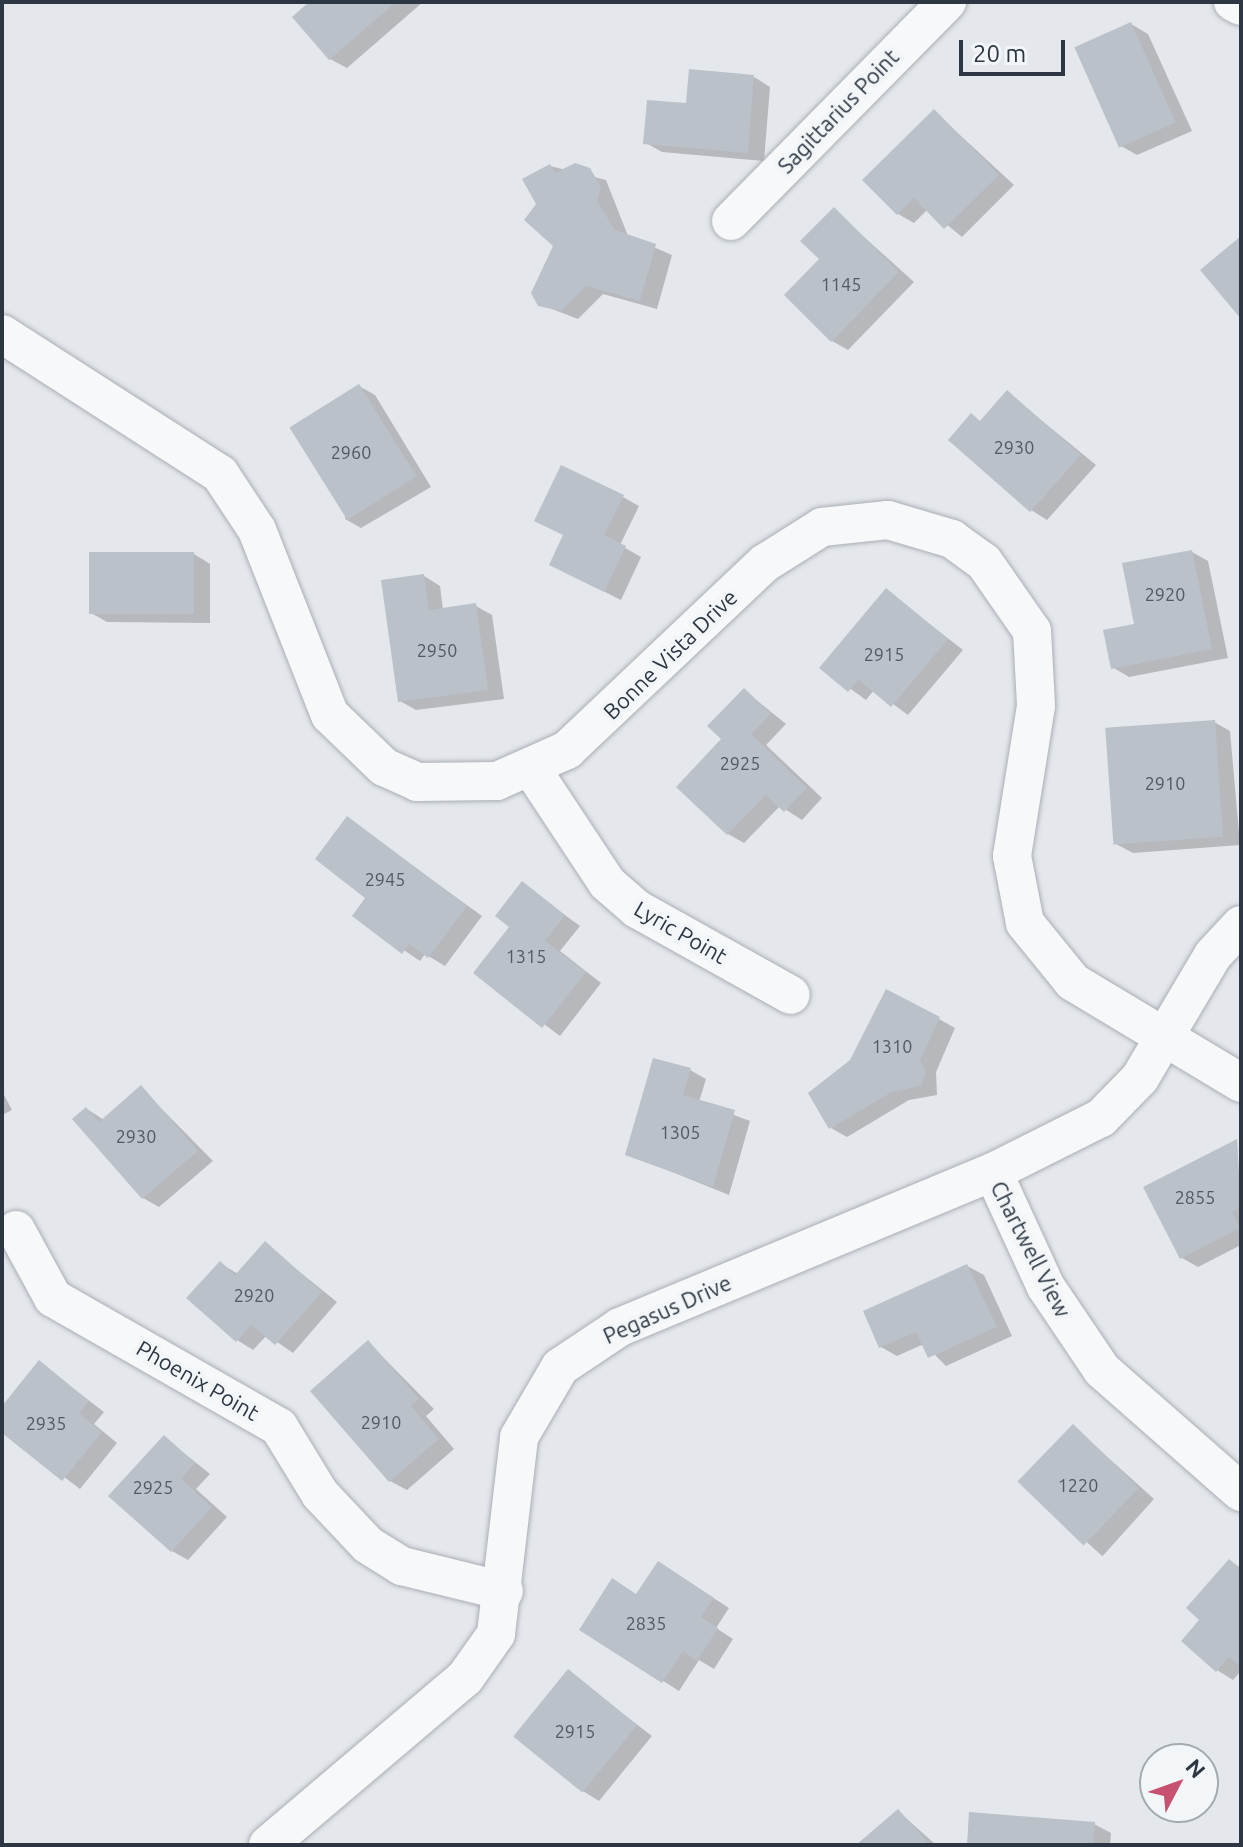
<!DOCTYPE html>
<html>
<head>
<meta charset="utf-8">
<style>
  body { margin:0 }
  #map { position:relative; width:1243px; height:1847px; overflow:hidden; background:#e4e7eb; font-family:Ubuntu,sans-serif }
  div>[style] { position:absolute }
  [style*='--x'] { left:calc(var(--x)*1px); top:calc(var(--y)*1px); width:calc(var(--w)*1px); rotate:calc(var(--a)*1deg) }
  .shadow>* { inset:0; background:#0003; transform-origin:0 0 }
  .building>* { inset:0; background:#bbc1c8; transform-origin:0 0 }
  .roads { filter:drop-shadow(0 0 2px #a9afb5) drop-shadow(0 0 2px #a9afb5) }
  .street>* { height:38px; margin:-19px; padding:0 19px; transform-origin:19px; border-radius:19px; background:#f6f8f9 }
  span { translate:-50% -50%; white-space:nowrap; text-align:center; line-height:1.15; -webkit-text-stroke:8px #f3f6f8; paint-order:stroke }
  .number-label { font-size:18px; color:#505a64 }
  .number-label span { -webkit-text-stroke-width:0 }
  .street-label { font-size:22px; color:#2c3743 }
  .frame { position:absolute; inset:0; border:4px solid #2c3743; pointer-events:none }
  .north { position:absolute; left:1139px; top:1743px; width:80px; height:80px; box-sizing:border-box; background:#f3f6f8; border:2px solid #a3aab0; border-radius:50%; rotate:49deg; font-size:22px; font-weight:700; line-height:32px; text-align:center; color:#2c3743 }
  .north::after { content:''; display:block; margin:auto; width:28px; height:36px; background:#c85071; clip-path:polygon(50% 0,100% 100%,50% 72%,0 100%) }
  .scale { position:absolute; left:959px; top:40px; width:106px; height:36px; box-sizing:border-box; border:4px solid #2c3743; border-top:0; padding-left:10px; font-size:24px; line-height:28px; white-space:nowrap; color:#2c3743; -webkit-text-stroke:6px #f3f6f8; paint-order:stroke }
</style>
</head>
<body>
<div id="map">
  <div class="shadow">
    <i style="clip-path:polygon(312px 2px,423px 2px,347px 68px,330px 59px)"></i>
    <i style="clip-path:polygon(1131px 24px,1148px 34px,1192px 131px,1137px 155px,1121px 146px)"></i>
    <i style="clip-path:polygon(754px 77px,770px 87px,764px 161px,662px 152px,646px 143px,688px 105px)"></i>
    <i style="clip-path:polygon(935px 112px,1014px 185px,962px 237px,928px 209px,914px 223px,898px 214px)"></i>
    <i style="clip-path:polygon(550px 166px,606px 180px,628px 236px,672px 255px,657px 309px,603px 294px,578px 319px,539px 304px,556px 246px,538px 204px)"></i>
    <i style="clip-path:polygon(834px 210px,914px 282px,848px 350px,832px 341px,822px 259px)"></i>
    <i style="clip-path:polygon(359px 386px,375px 395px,431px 487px,361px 528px,345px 519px)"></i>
    <i style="clip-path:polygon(1007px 392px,1096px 465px,1047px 520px,1031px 510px,981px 422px)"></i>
    <i style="clip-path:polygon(623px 497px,639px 506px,620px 545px,641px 557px,621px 600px,567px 573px)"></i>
    <i style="clip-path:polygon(1192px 552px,1208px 561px,1228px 658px,1129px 677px,1112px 667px)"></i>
    <i style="clip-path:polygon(194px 554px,210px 564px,210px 623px,107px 622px,91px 613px)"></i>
    <i style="clip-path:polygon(424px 576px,440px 586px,443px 610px,476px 606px,492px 615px,504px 699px,416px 710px,400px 701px)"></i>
    <i style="clip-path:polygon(887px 591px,963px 650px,908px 715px,874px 690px,866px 700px,822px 668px)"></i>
    <i style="clip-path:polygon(744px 690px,786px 724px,766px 745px,822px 798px,802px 820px,780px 806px,744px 843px,728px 834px)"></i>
    <i style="clip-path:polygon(1214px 722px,1230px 731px,1240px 845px,1133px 853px,1116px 844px)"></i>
    <i style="clip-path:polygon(348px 819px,482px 916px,445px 966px,425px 954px,420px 961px,354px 916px,368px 898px)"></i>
    <i style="clip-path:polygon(522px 884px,580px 926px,560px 951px,601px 983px,560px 1036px,476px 973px,511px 927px)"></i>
    <i style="clip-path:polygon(939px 1019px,955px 1028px,936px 1072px,937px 1095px,909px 1100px,847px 1137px,831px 1128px)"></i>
    <i style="clip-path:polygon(690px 1070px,706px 1079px,699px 1102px,750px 1121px,729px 1195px,628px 1154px)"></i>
    <i style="clip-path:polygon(141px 1088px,213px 1161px,159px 1207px,143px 1198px,87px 1109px,104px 1120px)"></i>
    <i style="clip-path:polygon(2px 1091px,12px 1110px,2px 1115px)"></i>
    <i style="clip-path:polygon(1237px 1141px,1241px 1245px,1198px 1267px,1182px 1258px,1146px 1188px)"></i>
    <i style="clip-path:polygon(265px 1244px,337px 1302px,293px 1353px,267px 1335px,253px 1350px,237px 1340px,220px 1263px,238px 1274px)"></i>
    <i style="clip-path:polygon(967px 1266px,984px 1275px,1012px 1336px,946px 1366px,924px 1344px,897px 1356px,881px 1347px)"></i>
    <i style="clip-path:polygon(368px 1342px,434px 1409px,426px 1416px,454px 1449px,407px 1490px,390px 1481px)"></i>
    <i style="clip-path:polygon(40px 1363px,104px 1412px,94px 1424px,117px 1443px,80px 1489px,2px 1430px,2px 1409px)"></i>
    <i style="left:1073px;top:1426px;width:109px;height:77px;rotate:42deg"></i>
    <i style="clip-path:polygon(164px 1437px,210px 1474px,196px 1489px,227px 1517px,188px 1560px,172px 1551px)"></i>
    <i style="clip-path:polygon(1230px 1561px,1241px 1568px,1241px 1671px,1233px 1680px,1217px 1670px,1202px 1620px)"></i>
    <i style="clip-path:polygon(675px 1573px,729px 1608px,716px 1628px,733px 1639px,714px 1669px,699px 1660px,679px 1691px,582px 1629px)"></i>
    <i style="clip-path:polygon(568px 1672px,652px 1736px,599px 1801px,583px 1791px)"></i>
    <i style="clip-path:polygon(898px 1811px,936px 1845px,859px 1845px)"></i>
    <i style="clip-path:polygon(1094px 1824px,1111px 1833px,1110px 1845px,969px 1845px)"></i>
  </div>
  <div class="building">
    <i style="clip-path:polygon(309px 2px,396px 2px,329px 60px,292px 17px)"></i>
    <i style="left:1131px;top:22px;width:110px;height:62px;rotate:66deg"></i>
    <i style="clip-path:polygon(689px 69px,754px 75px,748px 153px,643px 144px,647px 100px,686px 103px)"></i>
    <i style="clip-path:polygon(934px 109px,999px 175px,944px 229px,914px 198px,897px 215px,862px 180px)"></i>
    <i style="clip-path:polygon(575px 163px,590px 168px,601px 187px,597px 201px,615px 230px,656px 244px,640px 301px,586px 286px,561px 311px,538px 306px,531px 293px,553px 246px,524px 220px,536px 204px,522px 179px,550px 164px,555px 173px)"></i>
    <i style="clip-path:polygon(834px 207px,899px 272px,831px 342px,784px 295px,819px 259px,800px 241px)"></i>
    <i style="clip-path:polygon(1241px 236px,1241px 319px,1200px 270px)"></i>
    <i style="left:359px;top:384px;width:109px;height:82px;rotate:58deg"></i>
    <i style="clip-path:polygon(1007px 390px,1081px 455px,1030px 512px,948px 440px,971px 413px,980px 421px)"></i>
    <i style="clip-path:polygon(561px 465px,624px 495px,604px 535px,626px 546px,604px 592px,549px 565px,563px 535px,534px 521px)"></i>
    <i style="clip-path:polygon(1192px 550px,1212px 649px,1111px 669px,1103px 630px,1134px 624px,1122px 563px)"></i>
    <i style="left:89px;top:552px;width:105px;height:62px"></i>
    <i style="clip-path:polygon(424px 574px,429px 610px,476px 603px,488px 690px,398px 702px,381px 580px)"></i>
    <i style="clip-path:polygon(886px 588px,948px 639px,891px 707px,859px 680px,848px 692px,819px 668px)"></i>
    <i style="clip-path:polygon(744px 688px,771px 714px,751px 734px,807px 788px,784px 812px,766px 795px,727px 835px,676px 787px,721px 739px,707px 726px)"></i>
    <i style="left:1215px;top:720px;width:117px;height:110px;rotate:86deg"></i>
    <i style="clip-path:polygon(347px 816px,467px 906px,428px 958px,409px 944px,402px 954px,352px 916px,365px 898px,315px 859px)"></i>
    <i style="clip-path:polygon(522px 881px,565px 915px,545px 941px,586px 972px,542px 1028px,473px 973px,509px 927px,495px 916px)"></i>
    <i style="clip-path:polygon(886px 989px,940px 1017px,920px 1061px,926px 1072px,921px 1086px,892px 1092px,829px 1129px,808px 1093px,850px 1060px)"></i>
    <i style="clip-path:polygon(653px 1058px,691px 1068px,683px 1095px,735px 1110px,713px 1187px,625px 1155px)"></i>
    <i style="clip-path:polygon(141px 1085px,198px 1151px,142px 1199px,72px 1119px,86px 1107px,99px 1122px)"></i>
    <i style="clip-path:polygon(1237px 1139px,1241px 1207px,1232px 1212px,1240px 1228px,1180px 1259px,1143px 1187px)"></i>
    <i style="clip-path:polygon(265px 1241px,322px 1292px,275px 1345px,251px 1325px,236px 1342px,186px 1298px,220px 1261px,235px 1275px)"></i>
    <i style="clip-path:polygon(967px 1264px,997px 1327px,928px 1358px,916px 1332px,879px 1348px,863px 1311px)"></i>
    <i style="clip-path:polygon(368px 1340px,419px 1399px,411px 1406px,439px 1439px,389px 1482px,310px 1391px)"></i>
    <i style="clip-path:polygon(39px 1360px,89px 1401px,79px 1413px,102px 1432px,62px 1481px,2px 1433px,2px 1406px)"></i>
    <i style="left:1073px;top:1424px;width:92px;height:80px;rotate:44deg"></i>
    <i style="clip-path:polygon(164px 1435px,195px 1463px,181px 1479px,212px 1507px,171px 1552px,108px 1496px)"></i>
    <i style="clip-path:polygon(1229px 1559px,1241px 1569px,1241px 1668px,1229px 1657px,1216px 1672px,1181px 1641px,1199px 1620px,1186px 1608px)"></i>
    <i style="clip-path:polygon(658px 1561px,714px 1598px,701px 1617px,718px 1628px,697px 1661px,683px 1651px,662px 1683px,579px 1630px,612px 1578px,636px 1594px)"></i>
    <i style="left:568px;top:1669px;width:89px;height:87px;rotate:39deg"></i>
    <i style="clip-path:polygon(898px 1809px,930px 1845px,856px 1845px)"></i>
    <i style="clip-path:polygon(969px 1812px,1095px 1822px,1093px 1845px,967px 1845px)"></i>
  </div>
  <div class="roads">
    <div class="street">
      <i style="--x:1233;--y:2;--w:9;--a:27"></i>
      <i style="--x:731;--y:221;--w:308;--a:-45.4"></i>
      <i style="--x:2;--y:334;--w:259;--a:32.7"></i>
      <i style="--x:220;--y:474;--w:67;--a:56.5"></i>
      <i style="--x:257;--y:530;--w:199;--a:68.5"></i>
      <i style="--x:330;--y:715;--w:75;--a:43.9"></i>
      <i style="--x:384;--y:767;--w:36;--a:24"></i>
      <i style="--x:417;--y:782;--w:80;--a:-0.7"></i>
      <i style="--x:497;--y:781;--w:77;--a:-23.9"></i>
      <i style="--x:567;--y:750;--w:272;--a:-43.4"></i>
      <i style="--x:765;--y:563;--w:67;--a:-32.3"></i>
      <i style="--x:822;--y:527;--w:66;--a:-6.1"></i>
      <i style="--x:888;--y:520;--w:67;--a:16.5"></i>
      <i style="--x:952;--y:539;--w:39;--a:36"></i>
      <i style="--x:984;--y:562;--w:84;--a:55.2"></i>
      <i style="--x:1032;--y:631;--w:75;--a:86.9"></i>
      <i style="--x:1036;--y:706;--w:152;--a:99.1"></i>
      <i style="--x:1012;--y:856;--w:68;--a:79"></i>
      <i style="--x:1025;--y:923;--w:76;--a:50.9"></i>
      <i style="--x:1073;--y:982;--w:196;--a:31"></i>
      <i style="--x:533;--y:771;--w:134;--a:56.5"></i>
      <i style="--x:607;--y:883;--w:40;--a:41"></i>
      <i style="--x:637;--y:909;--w:176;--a:29.2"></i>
      <i style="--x:993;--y:1172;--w:127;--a:65.3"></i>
      <i style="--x:1046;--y:1287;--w:100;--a:56"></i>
      <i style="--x:1102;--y:1370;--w:185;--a:41.3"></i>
      <i style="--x:16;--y:1230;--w:77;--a:61.4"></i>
      <i style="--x:53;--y:1298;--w:260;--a:29.7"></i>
      <i style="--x:279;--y:1427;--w:79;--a:58.5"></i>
      <i style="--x:320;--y:1494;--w:70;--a:46.7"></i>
      <i style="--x:368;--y:1545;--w:40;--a:32"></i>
      <i style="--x:402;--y:1566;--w:105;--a:13.8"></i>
      <i style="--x:268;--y:1845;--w:258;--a:-40.3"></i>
      <i style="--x:465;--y:1678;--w:54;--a:-54.8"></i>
      <i style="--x:496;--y:1634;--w:198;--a:-83.3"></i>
      <i style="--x:519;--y:1437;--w:81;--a:-59.6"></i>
      <i style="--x:560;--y:1367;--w:72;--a:-33.7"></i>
      <i style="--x:620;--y:1327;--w:404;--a:-22.6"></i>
      <i style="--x:993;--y:1172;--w:121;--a:-26.6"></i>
      <i style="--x:1101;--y:1118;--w:56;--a:-45.7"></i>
      <i style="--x:1140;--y:1078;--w:143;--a:-59.3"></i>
      <i style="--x:1213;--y:955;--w:41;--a:-47"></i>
    </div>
  </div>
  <div class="number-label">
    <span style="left:841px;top:284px">1145</span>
    <span style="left:1014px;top:447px">2930</span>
    <span style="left:351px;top:452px">2960</span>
    <span style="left:1165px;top:594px">2920</span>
    <span style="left:437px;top:650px">2950</span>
    <span style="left:884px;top:654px">2915</span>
    <span style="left:740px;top:763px">2925</span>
    <span style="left:1165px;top:783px">2910</span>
    <span style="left:385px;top:879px">2945</span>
    <span style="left:526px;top:956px">1315</span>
    <span style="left:892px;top:1046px">1310</span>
    <span style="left:680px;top:1132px">1305</span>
    <span style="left:136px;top:1136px">2930</span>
    <span style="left:1195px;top:1197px">2855</span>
    <span style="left:254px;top:1295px">2920</span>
    <span style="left:381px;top:1422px">2910</span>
    <span style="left:46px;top:1423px">2935</span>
    <span style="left:1078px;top:1485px">1220</span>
    <span style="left:153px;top:1487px">2925</span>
    <span style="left:646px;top:1623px">2835</span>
    <span style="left:575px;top:1731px">2915</span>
  </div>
  <div class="street-label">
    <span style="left:838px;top:111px;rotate:-46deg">Sagittarius Point</span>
    <span style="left:670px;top:654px;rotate:-44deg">Bonne Vista Drive</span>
    <span style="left:681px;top:932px;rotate:30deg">Lyric Point</span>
    <span style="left:1031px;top:1249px;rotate:63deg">Chartwell View</span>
    <span style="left:667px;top:1309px;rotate:-24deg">Pegasus Drive</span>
    <span style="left:198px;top:1380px;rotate:30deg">Phoenix Point</span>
  </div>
  <div class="frame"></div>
  <div class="north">N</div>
  <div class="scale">20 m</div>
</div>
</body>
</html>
